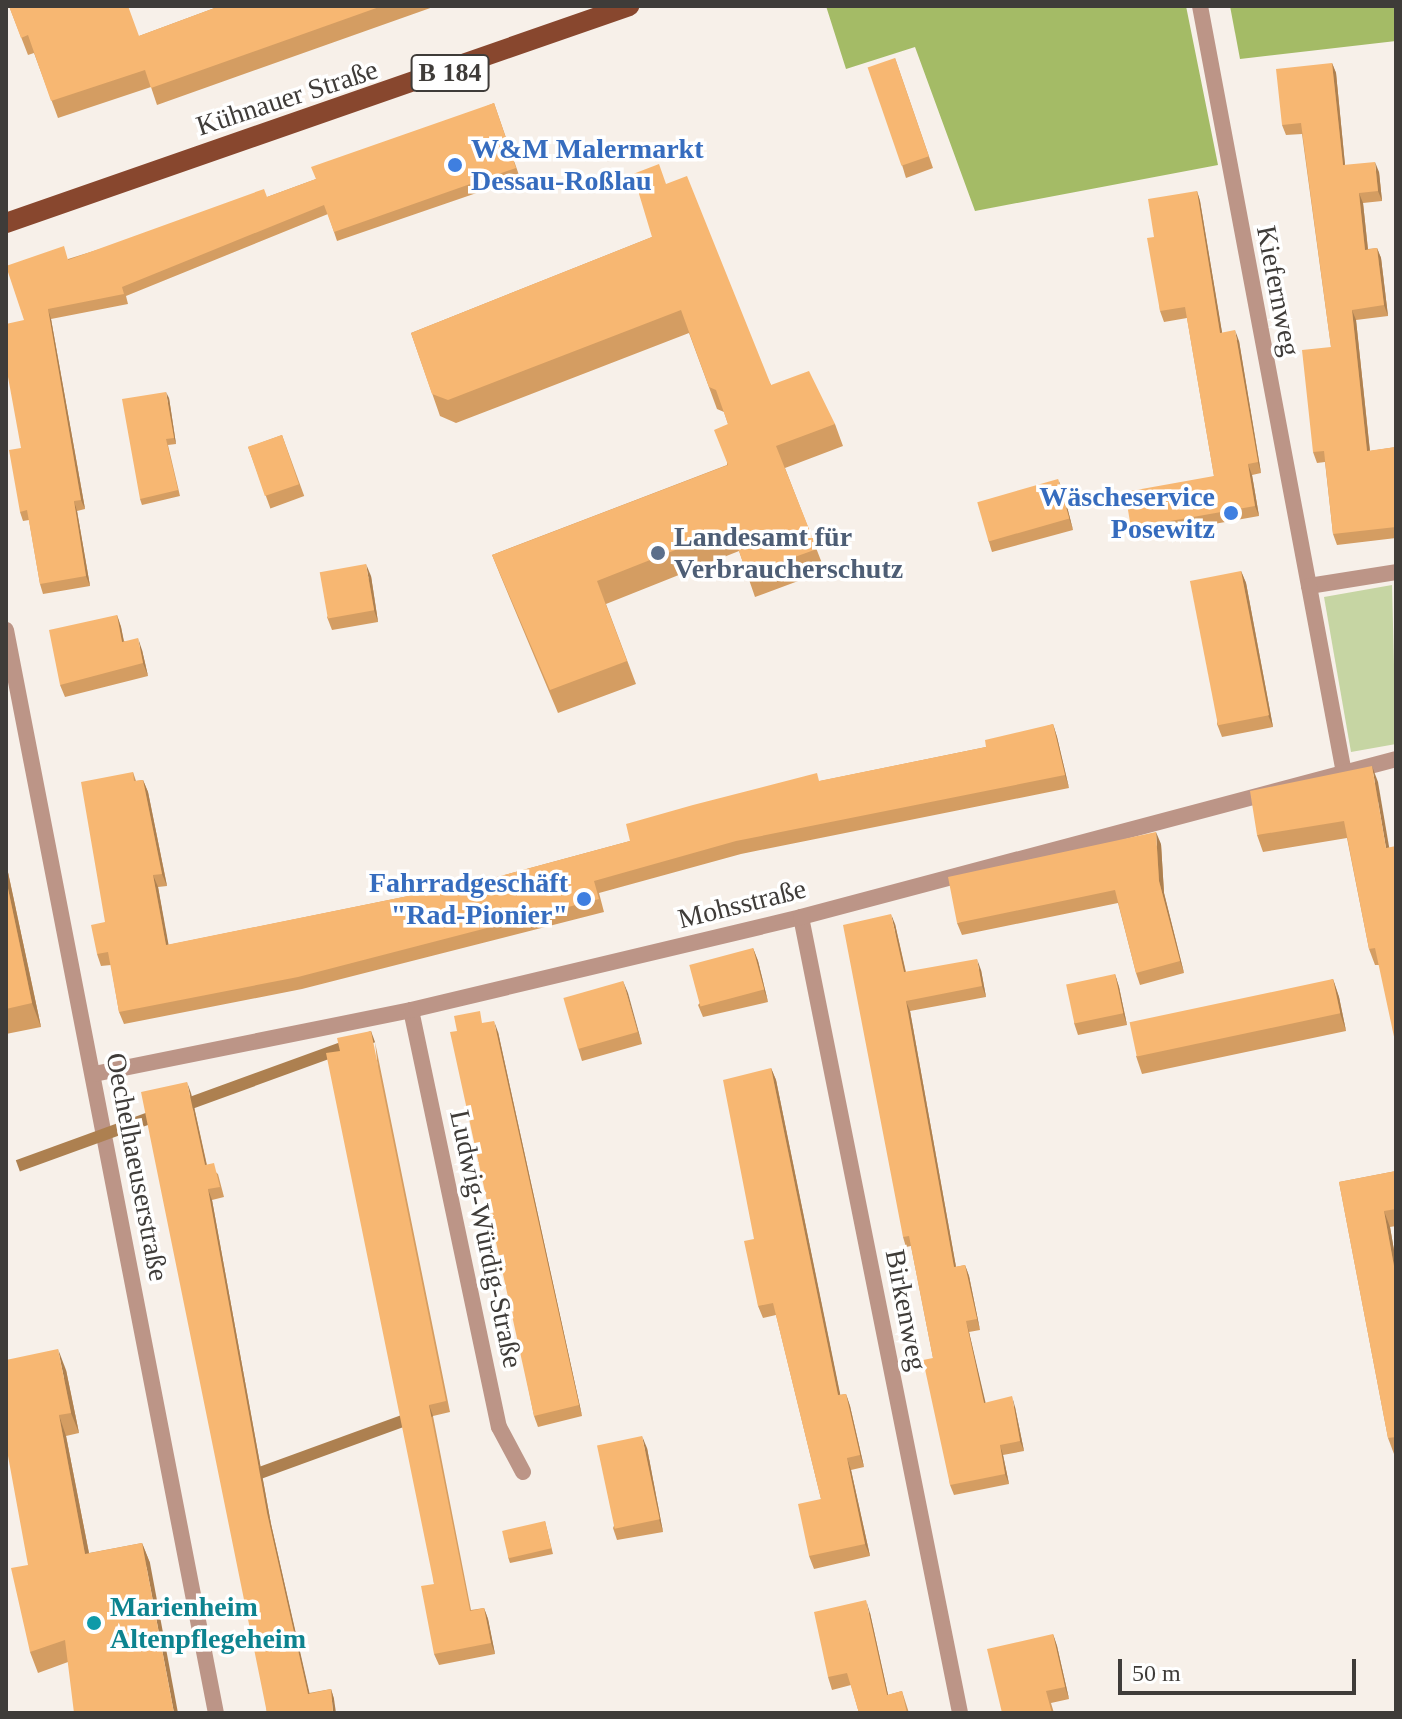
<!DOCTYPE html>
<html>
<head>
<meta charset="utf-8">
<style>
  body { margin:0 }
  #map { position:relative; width:1402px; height:1719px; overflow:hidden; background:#f7f0e9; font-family:"Times New Roman",serif }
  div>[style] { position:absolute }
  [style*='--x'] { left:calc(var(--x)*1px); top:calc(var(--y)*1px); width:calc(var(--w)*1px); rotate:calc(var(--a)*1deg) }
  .green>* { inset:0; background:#c6d5a3 }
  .forest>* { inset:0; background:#a4bb66 }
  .minor>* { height:16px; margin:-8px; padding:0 8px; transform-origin:8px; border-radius:8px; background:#bc9587 }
  .primary>* { height:20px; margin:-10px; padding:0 10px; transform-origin:10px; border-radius:10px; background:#88472e }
  .wall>* { inset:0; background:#d49d62; transform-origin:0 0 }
  .shaded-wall>* { inset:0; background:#ad8050; transform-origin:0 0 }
  .building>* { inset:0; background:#f7b772; transform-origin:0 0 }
  .dots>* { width:22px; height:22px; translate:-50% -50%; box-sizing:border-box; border:4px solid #fff; border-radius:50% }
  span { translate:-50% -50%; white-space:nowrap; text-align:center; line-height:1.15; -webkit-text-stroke:7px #fff; paint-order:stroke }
  .shield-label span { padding:2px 6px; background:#fff; border:2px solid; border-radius:6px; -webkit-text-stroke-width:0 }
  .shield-label { font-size:26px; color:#3f3c39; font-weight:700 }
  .street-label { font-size:28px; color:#3f3c39 }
  .shop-label { font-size:28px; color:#366cbe; font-weight:700 }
  .left { translate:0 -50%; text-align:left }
  .right { translate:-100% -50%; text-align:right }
  .service-label { font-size:28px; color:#4e5e75; font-weight:700 }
  .culture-label { font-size:28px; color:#0d838f; font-weight:700 }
  .frame { position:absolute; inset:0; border:8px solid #3f3c39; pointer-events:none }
  .scale { position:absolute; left:1118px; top:1659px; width:238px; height:36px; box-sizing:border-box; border:4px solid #3f3c39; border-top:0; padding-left:10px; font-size:24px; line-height:28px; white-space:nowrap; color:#3f3c39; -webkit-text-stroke:6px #fff; paint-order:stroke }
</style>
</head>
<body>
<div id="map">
  <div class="green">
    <i style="clip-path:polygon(1392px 585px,1396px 744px,1351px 752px,1324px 597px)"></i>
  </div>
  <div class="forest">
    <i style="clip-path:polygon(826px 6px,1186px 6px,1218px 165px,975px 211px,915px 47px,846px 69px)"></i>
    <i style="clip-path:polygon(1230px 6px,1396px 6px,1396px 41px,1240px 59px)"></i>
  </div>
  <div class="minor">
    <i style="--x:1200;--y:6;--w:590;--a:79.36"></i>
    <i style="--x:1309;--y:586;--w:88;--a:-9.1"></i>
    <i style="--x:1309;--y:586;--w:185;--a:79.4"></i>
    <i style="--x:6;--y:630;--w:1103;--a:79.03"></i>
    <i style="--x:801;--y:917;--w:812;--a:78.7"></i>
    <i style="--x:411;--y:1010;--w:426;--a:78.1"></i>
    <i style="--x:499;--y:1427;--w:51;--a:61.9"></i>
    <i style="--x:94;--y:1074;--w:323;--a:-11.4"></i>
    <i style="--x:411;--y:1010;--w:401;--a:-13.4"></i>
    <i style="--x:801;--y:917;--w:616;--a:-14.87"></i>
  </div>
  <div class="primary">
    <i style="--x:6;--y:223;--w:660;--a:-19.2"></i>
  </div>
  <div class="wall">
    <i style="clip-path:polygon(9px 6px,139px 36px,220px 6px,436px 6px,157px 105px,151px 87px,58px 118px,34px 53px,28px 55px)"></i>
    <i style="clip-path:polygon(895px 58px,933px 168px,906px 178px,902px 165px)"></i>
    <i style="clip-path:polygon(1332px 63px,1336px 73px,1345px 165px,1379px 172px,1382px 201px,1363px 203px,1368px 249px,1377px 248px,1381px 258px,1388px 316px,1356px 320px,1370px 451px,1396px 447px,1396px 538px,1337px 545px,1333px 534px,1325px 462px,1317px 463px,1313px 452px,1331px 347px,1302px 134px,1286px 135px,1282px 125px)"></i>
    <i style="clip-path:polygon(494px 103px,520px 178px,337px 241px,328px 214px,126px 296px,128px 304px,51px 319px,85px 509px,77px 511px,90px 586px,43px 594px,40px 584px,29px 520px,23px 521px,20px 512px,24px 320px,68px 259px,267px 197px,316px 179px)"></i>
    <i style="clip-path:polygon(666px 184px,771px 385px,835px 424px,843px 446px,785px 468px,825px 571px,755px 597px,739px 551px,606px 604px,636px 684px,558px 713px,501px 577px,492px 555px,727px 465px,728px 424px,724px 412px,717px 409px,689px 333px,456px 423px,440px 416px,411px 333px,652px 237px)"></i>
    <i style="clip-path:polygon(1197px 191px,1200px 201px,1222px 333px,1239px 341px,1261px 473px,1252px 475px,1259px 516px,1135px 538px,1131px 528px,1214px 476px,1187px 318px,1164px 322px,1160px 311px,1154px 237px)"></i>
    <i style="clip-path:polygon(169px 398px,176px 444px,168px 445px,180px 496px,142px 505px,140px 499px)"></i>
    <i style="left:282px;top:435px;width:65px;height:36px;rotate:70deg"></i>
    <i style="clip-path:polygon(1063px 491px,1073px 530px,992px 552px,988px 539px)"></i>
    <i style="clip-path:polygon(1241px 571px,1246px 583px,1273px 727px,1222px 737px,1217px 724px)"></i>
    <i style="clip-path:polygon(371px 576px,378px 622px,332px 630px,327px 617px)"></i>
    <i style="clip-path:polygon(117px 615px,121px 627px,124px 641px,142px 650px,148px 676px,65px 697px,60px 685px)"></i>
    <i style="clip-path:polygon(1053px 724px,1057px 737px,1069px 788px,741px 854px,599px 893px,604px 912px,302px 989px,124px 1024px,119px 1012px,111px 965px,101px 966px,97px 954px,105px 922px,133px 772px,136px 781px,143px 780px,148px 792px,167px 886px,158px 887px,168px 945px,482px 881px,630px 841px,820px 781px,986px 747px)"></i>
    <i style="clip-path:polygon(1378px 782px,1379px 965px,1375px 965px,1369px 949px,1347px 838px,1263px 852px,1257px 835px)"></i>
    <i style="clip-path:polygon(1161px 844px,1164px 893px,1184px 973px,1140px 985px,1136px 973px,1118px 903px,962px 935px,957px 923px)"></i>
    <i style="clip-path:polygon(6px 863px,41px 1027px,6px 1034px)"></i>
    <i style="clip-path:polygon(895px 924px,906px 972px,981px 970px,986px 997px,910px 1011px,956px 1267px,965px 1265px,969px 1276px,980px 1330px,969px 1332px,985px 1403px,1015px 1407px,1024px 1451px,1003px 1455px,1009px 1484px,954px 1495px,950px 1485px,933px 1358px,911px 1246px,906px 1247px,903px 1237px)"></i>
    <i style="clip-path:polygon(753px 948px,758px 961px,768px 1002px,703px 1017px,698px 1005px)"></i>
    <i style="clip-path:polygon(1115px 974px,1119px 987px,1127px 1025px,1078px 1035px,1074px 1023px)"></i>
    <i style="clip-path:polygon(1333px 979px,1339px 997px,1346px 1031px,1142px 1074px,1136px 1056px)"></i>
    <i style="clip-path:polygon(623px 981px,642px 1044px,582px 1061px,578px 1048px)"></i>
    <i style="clip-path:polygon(484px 1023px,498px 1032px,582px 1416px,538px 1427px,534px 1416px,457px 1031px)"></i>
    <i style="clip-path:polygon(375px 1042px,450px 1412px,433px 1416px,471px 1610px,484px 1608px,488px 1619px,495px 1654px,439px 1665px,434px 1654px,434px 1584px)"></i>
    <i style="clip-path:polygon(771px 1068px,776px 1080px,840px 1395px,846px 1394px,850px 1406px,864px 1467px,851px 1470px,870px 1556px,814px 1569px,809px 1556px,821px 1499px,776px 1315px,763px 1318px,758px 1306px,754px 1239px)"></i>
    <i style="clip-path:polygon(191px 1093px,207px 1165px,218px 1174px,224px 1197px,212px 1200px,271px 1524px,309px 1693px,331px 1689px,334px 1699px,267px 1713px)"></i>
    <i style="clip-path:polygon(1396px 1171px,1396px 1226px,1390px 1227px,1396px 1262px,1396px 1454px,1394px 1454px,1388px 1438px,1339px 1182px)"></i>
    <i style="clip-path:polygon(66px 1370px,79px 1433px,66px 1436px,89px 1553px,142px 1543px,150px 1563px,68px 1662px,38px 1673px,30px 1652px,28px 1565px)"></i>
    <i style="clip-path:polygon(647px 1448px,663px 1532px,617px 1540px,613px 1528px)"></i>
    <i style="clip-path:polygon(545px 1521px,553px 1554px,510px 1563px,508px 1557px)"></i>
    <i style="clip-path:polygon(870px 1613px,888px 1695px,902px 1691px,909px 1713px,859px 1713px,851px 1685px,832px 1690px,828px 1677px)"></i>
    <i style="clip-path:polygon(1053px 1634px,1057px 1646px,1069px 1699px,1051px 1703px,1054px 1713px,1002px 1713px)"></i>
  </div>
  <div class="shaded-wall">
    <i style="clip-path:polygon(1332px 63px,1336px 73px,1346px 175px,1343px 165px)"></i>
    <i style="clip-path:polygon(1375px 162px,1379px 172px,1382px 201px,1378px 191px)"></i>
    <i style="clip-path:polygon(1197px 191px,1200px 201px,1224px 344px,1220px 333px)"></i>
    <i style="clip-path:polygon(1359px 193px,1363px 203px,1369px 260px,1365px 250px)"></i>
    <i style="clip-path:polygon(1377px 248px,1381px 258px,1388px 316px,1384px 305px)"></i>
    <i style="clip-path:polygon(48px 309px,51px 319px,85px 509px,81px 500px)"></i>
    <i style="clip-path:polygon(1352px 310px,1356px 320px,1371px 462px,1367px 451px)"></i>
    <i style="clip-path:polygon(1235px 330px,1239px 341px,1261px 473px,1258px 462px)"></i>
    <i style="clip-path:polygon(166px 392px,169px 398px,176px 444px,174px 438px)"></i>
    <i style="clip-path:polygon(1248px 464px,1252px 475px,1259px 516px,1255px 506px)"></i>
    <i style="clip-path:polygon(1058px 479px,1063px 491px,1073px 530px,1069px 518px)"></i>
    <i style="clip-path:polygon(74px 501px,77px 511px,90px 586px,86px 576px)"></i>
    <i style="clip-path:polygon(366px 564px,371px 576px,378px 622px,374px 610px)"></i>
    <i style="clip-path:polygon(1241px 571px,1246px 583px,1273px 727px,1268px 715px)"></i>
    <i style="clip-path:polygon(117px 615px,121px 627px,126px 654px,122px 642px)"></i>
    <i style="clip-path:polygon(138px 638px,142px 650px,148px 676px,143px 663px)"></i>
    <i style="clip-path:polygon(1053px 724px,1057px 737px,1069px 788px,1065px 775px)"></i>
    <i style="clip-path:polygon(1372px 766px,1378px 782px,1392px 864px,1386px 848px)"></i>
    <i style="clip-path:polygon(143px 780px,148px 792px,167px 886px,162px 874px)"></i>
    <i style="clip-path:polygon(1156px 832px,1161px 844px,1164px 893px,1184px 973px,1180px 961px,1159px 881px)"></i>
    <i style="clip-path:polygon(6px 863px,41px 1027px,32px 1003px,6px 879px)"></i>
    <i style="clip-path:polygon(153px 875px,158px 887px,171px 958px,166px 945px)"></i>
    <i style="clip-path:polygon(891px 914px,895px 924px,908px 983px,904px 972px)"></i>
    <i style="clip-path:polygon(753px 948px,758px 961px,768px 1002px,764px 990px)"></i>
    <i style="clip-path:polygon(977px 959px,981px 970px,986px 997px,982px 986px)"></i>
    <i style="clip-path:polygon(1115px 974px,1119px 987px,1127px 1025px,1123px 1013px)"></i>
    <i style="clip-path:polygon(1333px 979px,1339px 997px,1346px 1031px,1340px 1013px)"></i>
    <i style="clip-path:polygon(623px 981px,628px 993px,642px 1044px,638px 1032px)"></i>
    <i style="clip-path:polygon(906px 1001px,910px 1011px,958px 1278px,954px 1267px)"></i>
    <i style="clip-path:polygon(494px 1021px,498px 1032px,582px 1416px,579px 1405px)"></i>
    <i style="left:371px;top:1031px;width:12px;height:378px;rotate:70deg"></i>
    <i style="clip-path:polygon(771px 1068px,776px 1080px,843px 1408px,838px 1395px)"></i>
    <i style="clip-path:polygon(187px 1082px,191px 1093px,209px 1176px,205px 1165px)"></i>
    <i style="clip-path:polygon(208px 1189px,212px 1200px,271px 1524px,312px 1704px,308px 1694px,267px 1513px)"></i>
    <i style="clip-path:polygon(1384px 1211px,1390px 1227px,1396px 1262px,1396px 1277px)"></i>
    <i style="clip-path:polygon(965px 1265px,969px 1276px,980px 1330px,977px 1319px)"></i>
    <i style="clip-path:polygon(966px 1321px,969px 1332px,988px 1413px,984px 1403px)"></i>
    <i style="clip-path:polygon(58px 1349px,66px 1370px,79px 1433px,71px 1413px)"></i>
    <i style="clip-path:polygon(846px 1394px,850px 1406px,864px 1467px,860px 1455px)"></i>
    <i style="clip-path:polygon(1012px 1396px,1015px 1407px,1024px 1451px,1020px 1441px)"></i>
    <i style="left:429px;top:1405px;width:12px;height:210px;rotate:70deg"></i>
    <i style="clip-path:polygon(59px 1415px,66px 1436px,93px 1574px,85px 1554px)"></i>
    <i style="clip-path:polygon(642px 1436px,647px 1448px,663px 1532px,659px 1519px)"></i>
    <i style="clip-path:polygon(1000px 1445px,1003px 1455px,1009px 1484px,1005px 1474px)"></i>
    <i style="clip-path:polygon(847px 1458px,851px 1470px,870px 1556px,865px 1544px)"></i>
    <i style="clip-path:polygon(142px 1543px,150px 1563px,178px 1713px,174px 1713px)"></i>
    <i style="clip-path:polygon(866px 1600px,870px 1613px,891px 1708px,887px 1695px)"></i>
    <i style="clip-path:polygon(484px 1608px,488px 1619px,495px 1654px,491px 1643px)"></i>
    <i style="clip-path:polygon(1053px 1634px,1057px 1646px,1069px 1699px,1065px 1687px)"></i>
    <i style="clip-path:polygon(331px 1689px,334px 1699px,336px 1713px,333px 1713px)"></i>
  </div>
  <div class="building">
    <i style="clip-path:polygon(9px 6px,128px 6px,139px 36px,220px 6px,382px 6px,151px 88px,145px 70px,51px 101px,28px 35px,21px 38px)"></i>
    <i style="left:895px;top:58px;width:104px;height:29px;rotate:71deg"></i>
    <i style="clip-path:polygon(1332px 63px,1343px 165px,1375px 162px,1378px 191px,1359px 193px,1365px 250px,1377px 248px,1384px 305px,1352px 310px,1367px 451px,1396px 447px,1396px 527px,1333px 534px,1324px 451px,1313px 452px,1302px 350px,1331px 347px,1301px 123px,1282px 125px,1276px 69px)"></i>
    <i style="clip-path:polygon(494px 103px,516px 168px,334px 232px,324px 205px,122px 287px,124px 294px,48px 309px,81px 500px,74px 501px,86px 576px,40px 584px,27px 510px,20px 512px,9px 450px,21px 448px,6px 366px,6px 324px,24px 320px,6px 266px,64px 246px,68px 260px,264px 189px,267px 197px,316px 179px,311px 167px)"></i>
    <i style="clip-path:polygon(659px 164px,666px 184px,687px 176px,771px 385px,809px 371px,835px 424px,776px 446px,817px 549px,747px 574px,731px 528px,597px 581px,627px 661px,550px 690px,492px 555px,728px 465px,714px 430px,728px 424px,716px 390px,709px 387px,681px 310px,448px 400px,432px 394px,411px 333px,652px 237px,633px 174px)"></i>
    <i style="clip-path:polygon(1197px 191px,1220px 333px,1235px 330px,1258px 462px,1248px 464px,1255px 506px,1131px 528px,1125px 492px,1214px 476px,1185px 307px,1160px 311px,1147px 238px,1154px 237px,1148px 199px)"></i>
    <i style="clip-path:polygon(166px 392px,174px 438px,166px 439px,178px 490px,140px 499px,122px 399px)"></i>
    <i style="left:282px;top:435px;width:52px;height:36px;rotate:71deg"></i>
    <i style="left:1058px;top:479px;width:41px;height:84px;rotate:74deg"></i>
    <i style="left:366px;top:564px;width:47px;height:47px;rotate:80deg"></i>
    <i style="left:1241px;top:571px;width:147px;height:52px;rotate:79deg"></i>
    <i style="clip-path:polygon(117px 615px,122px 642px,138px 638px,143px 663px,60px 685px,49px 630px)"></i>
    <i style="clip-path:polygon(1053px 724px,1065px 775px,736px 841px,594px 881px,599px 899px,298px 977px,119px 1012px,108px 952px,97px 954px,91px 925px,105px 922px,81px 782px,133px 772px,134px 781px,143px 780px,162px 874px,153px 875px,166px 945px,482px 881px,630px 841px,626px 824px,693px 805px,817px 773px,819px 781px,986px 747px,985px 740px)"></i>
    <i style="clip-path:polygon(1372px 766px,1386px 848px,1396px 846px,1396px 1046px,1375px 948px,1369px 949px,1344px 821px,1257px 835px,1250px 791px)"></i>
    <i style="clip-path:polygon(1156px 832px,1159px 881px,1180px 961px,1136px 973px,1115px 890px,957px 923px,948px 877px)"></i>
    <i style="clip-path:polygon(6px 879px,32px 1003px,6px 1009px)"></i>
    <i style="clip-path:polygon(891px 914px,904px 972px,977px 959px,982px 986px,906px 1001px,954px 1267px,965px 1265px,977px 1319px,966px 1321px,984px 1403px,1012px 1396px,1020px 1441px,1000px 1445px,1005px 1474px,950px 1485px,923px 1360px,933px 1358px,909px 1236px,903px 1237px,843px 925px)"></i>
    <i style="left:753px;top:948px;width:43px;height:66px;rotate:75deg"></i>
    <i style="left:1115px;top:974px;width:40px;height:50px;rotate:78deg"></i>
    <i style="left:1333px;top:979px;width:35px;height:208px;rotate:78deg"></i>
    <i style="left:623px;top:981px;width:53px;height:62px;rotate:74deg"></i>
    <i style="clip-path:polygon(480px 1011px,482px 1023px,494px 1021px,579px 1405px,534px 1416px,450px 1032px,457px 1031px,454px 1016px)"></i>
    <i style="clip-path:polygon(371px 1031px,446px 1401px,429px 1405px,470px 1611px,484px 1608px,491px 1643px,434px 1654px,421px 1586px,434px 1584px,326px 1053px,340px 1051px,337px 1038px)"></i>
    <i style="clip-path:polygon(771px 1068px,838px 1395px,846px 1394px,860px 1455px,847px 1458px,865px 1544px,809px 1556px,798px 1504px,821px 1499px,773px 1303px,758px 1306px,744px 1241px,754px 1239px,723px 1080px)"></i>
    <i style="clip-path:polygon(187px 1082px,205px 1165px,214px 1163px,220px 1187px,208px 1189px,267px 1513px,308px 1694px,331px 1689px,333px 1713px,267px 1713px,141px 1092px)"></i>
    <i style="clip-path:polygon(1396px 1171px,1396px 1209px,1384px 1211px,1396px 1277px,1396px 1437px,1388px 1438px,1339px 1182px)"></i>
    <i style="clip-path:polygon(58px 1349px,71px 1413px,59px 1415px,85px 1554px,142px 1543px,174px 1713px,74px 1713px,65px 1640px,30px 1652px,11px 1568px,28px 1565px,6px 1445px,6px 1360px)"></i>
    <i style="left:642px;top:1436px;width:85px;height:46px;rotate:78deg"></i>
    <i style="left:545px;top:1521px;width:28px;height:44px;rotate:77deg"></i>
    <i style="clip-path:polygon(866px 1600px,887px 1695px,902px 1691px,907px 1713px,859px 1713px,847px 1673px,828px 1677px,814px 1612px)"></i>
    <i style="clip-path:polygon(1053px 1634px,1065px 1687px,1046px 1691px,1052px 1713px,1002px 1713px,987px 1649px)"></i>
  </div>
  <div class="dots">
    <i style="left:455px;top:165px;background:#3f7fe0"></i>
    <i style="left:1231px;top:513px;background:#3f7fe0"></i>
    <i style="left:658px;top:553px;background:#5c6f8a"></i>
    <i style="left:584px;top:899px;background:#3f7fe0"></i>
    <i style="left:94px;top:1623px;background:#0f9aa8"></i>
  </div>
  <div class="shield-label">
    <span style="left:450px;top:73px">B 184</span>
  </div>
  <div class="street-label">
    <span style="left:287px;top:98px;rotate:-18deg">Kühnauer Straße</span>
    <span style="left:1278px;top:291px;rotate:79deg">Kiefernweg</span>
    <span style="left:742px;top:904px;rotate:-14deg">Mohsstraße</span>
    <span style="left:137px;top:1167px;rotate:79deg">Oechelhaeuserstraße</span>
    <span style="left:486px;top:1239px;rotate:78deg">Ludwig-Würdig-Straße</span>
    <span style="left:906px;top:1310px;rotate:79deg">Birkenweg</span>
  </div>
  <div class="shop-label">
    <span class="left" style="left:471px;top:165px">W&amp;M Malermarkt<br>Dessau-Roßlau</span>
    <span class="right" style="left:1215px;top:513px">Wäscheservice<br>Posewitz</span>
    <span class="right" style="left:568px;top:899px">Fahrradgeschäft<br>"Rad-Pionier"</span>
  </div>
  <div class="service-label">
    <span class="left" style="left:674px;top:553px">Landesamt für<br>Verbraucherschutz</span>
  </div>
  <div class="culture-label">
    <span class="left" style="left:110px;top:1623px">Marienheim<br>Altenpflegeheim</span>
  </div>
  <div class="frame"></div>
  <div class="scale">50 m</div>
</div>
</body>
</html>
